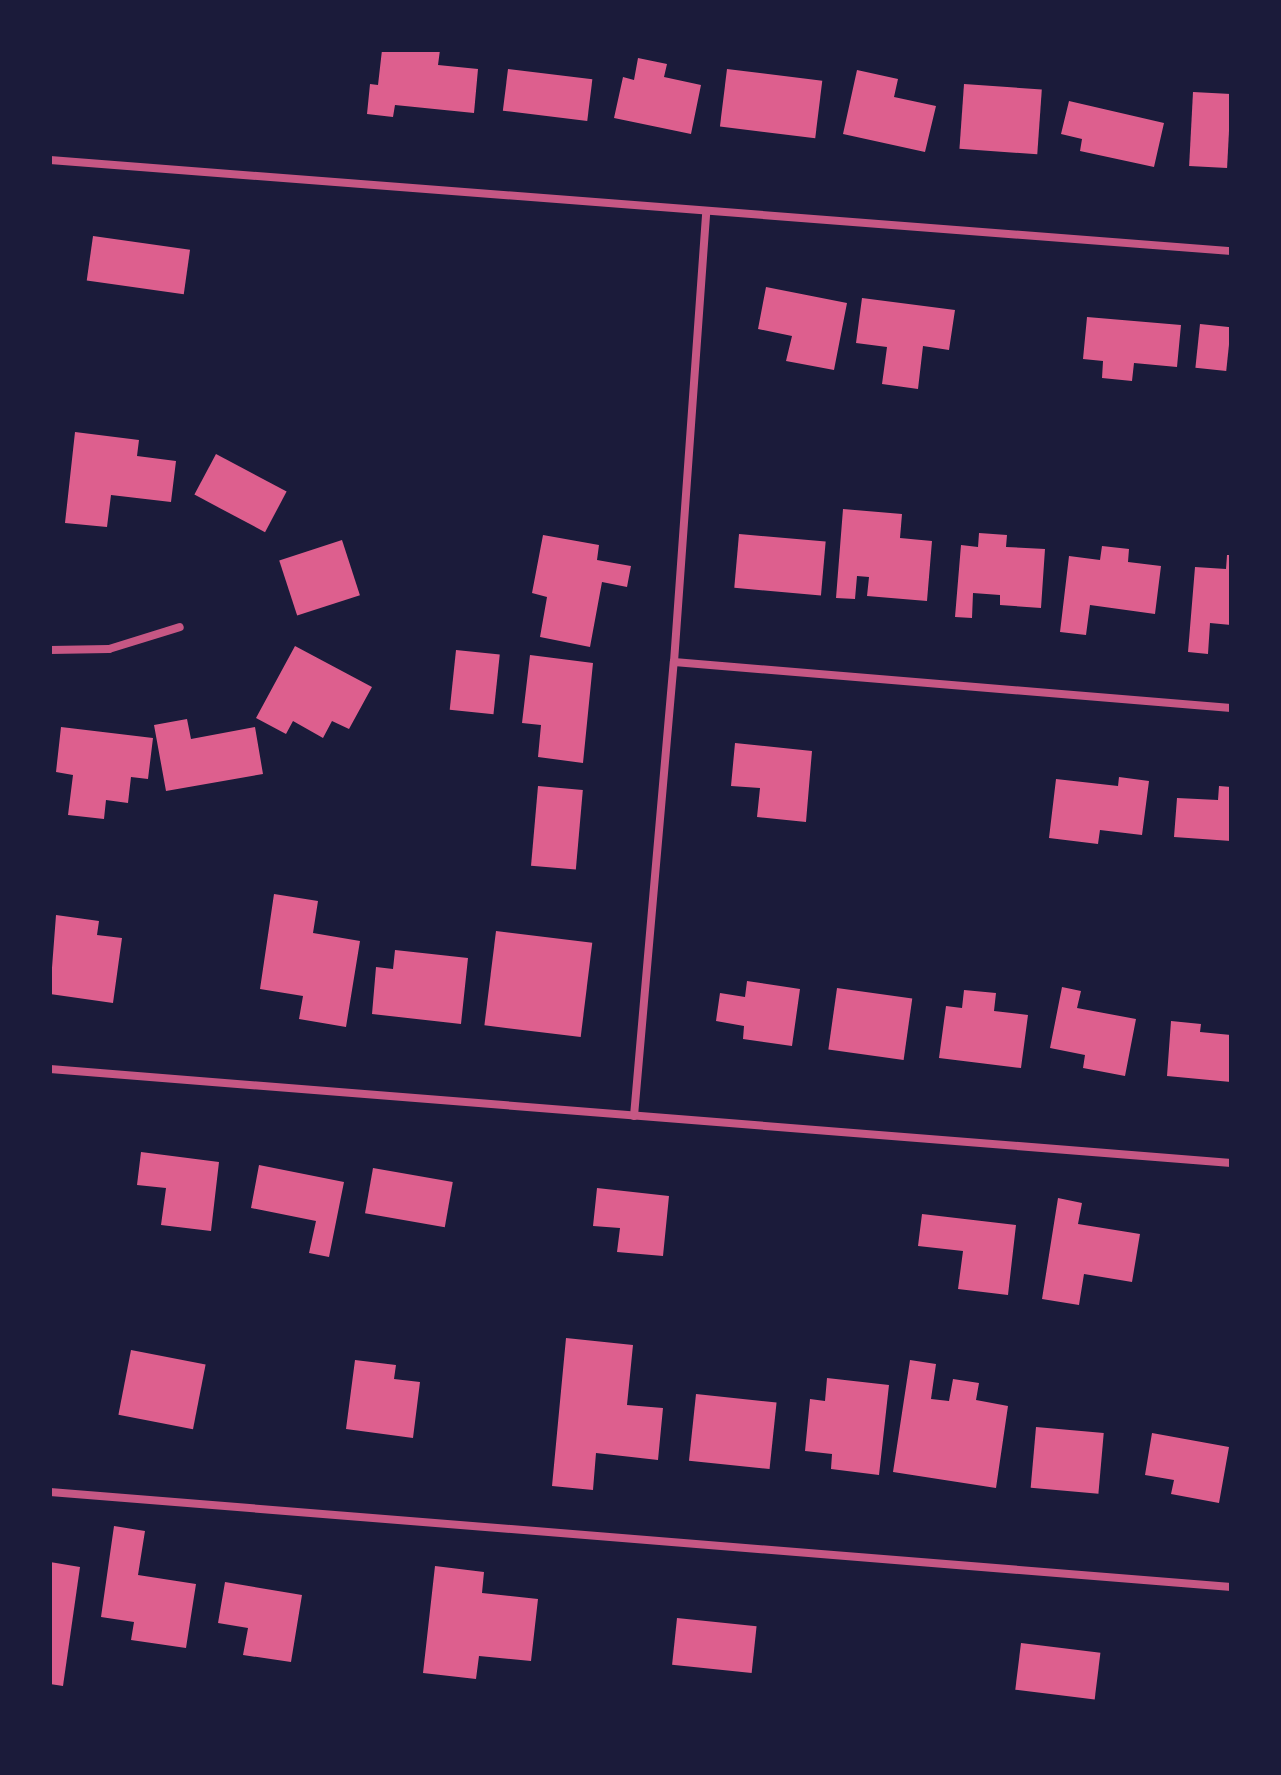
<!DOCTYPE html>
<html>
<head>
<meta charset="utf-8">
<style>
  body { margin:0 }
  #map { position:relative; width:1281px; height:1775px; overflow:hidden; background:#1b1b3a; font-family:Signika,sans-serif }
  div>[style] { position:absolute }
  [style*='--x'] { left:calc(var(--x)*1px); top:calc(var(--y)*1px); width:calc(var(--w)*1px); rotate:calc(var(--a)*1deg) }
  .building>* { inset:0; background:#dd5f8e; transform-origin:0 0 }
  .minor>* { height:8px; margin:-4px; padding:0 4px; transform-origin:4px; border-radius:4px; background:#c65784 }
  span { translate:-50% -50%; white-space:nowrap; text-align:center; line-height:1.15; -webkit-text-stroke:6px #1b1b3a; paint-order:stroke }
  .frame { position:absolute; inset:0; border:52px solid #1b1b3a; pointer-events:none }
</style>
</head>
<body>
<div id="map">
  <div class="building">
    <i style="clip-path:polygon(382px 50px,440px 50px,438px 65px,478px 69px,474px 113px,395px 105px,393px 117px,367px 114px,370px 84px,378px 85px)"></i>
    <i style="clip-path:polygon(638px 58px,667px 64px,664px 77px,701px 85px,691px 134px,614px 118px,623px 77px,634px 80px)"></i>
    <i style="left:508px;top:69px;width:85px;height:42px;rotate:7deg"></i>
    <i style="left:727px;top:69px;width:96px;height:58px;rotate:7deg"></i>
    <i style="clip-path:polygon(857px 70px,898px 79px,894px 97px,936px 106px,925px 152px,843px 134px)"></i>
    <i style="left:964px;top:84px;width:78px;height:65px;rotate:4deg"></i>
    <i style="left:1193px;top:92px;width:38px;height:74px;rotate:3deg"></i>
    <i style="clip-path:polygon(1069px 101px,1164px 123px,1154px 167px,1080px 151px,1082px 139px,1061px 134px)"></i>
    <i style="left:93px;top:236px;width:98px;height:45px;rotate:8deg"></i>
    <i style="clip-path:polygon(766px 287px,847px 303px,834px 370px,786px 361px,792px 336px,758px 329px)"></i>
    <i style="clip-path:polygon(862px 298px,955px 310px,949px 350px,923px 346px,918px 389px,882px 384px,887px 347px,856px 343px)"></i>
    <i style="clip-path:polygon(1087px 317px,1181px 325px,1177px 367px,1134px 363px,1132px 381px,1102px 378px,1103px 361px,1083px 359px)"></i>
    <i style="left:1200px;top:324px;width:31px;height:44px;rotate:6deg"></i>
    <i style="clip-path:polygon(75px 432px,139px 440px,137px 456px,176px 461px,171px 502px,111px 495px,107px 527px,65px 523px)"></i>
    <i style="left:216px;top:454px;width:80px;height:46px;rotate:28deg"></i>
    <i style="clip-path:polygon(843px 509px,902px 514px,900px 538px,932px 541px,927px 601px,867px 596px,869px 577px,857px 576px,855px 599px,836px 598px)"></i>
    <i style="clip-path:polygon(979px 533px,1007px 535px,1006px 547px,1045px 549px,1041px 608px,1000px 605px,1000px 595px,973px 593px,972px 618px,955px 617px,961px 545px,978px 547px)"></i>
    <i style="left:739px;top:534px;width:87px;height:54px;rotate:5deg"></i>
    <i style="clip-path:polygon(543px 535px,599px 545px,597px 560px,631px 566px,627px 587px,602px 582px,590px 647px,540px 637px,547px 597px,532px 593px)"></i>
    <i style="left:342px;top:540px;width:58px;height:66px;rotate:72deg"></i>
    <i style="clip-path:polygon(1102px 546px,1129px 549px,1128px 562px,1161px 566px,1155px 614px,1090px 605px,1086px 635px,1060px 632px,1069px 556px,1100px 560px)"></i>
    <i style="clip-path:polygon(1227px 555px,1231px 555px,1231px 625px,1210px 623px,1208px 654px,1188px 652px,1195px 567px,1226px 569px)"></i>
    <i style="clip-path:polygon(295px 646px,372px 687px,349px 729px,332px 721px,323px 738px,293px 721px,286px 734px,256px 718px)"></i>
    <i style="left:456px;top:650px;width:44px;height:60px;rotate:6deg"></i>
    <i style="clip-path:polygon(530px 655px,593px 663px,583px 763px,538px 757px,541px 725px,522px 723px)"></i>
    <i style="clip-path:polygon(187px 719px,191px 739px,255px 727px,263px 774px,166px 791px,154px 725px)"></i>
    <i style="clip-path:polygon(61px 727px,153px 738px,148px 779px,131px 777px,128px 803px,106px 800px,104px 819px,68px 815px,73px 775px,56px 772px)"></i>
    <i style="clip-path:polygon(735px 743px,812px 751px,806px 822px,757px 817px,760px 788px,731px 786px)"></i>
    <i style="clip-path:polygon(1119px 777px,1149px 781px,1142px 835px,1100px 830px,1098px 844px,1049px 838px,1056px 779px,1118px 786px)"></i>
    <i style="left:538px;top:786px;width:45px;height:80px;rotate:5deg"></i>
    <i style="clip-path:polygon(1219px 786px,1231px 787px,1231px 841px,1174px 837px,1177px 798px,1218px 800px)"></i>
    <i style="clip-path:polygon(274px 894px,318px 901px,313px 933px,360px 941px,346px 1027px,299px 1019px,303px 996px,260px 989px)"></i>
    <i style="clip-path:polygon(56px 915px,99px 921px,97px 935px,122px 938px,113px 1003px,50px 994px)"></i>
    <i style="left:496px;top:931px;width:97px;height:95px;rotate:7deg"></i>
    <i style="clip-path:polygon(395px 950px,468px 958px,461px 1024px,372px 1014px,376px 967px,393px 969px)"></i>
    <i style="clip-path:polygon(747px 981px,800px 989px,792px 1046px,743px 1039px,744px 1026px,716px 1021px,720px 993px,745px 997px)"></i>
    <i style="clip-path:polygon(1062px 987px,1081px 991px,1077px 1008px,1136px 1019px,1125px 1076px,1083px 1068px,1085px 1055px,1050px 1048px)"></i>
    <i style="left:837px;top:988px;width:76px;height:62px;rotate:8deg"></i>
    <i style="clip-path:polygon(964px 990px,996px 993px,994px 1011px,1028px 1015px,1021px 1068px,939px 1058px,946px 1006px,962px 1008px)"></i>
    <i style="clip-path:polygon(1171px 1021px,1201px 1024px,1200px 1032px,1231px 1035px,1231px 1082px,1167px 1076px)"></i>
    <i style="clip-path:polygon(141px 1152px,219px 1162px,211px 1231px,161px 1225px,166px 1188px,137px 1185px)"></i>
    <i style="clip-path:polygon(259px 1165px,344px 1182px,329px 1257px,309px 1253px,316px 1221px,251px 1208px)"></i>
    <i style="left:373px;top:1168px;width:81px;height:46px;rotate:10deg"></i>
    <i style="clip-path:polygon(597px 1188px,669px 1196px,663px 1256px,617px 1252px,620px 1228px,593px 1226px)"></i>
    <i style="clip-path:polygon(1058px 1198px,1082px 1203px,1078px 1224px,1140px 1234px,1132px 1282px,1084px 1274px,1079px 1305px,1042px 1299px)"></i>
    <i style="clip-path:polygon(922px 1214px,1016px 1225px,1008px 1295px,958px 1289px,963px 1251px,918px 1246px)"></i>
    <i style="clip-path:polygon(566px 1338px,633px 1345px,627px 1405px,663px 1408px,658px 1460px,596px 1453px,593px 1490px,552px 1486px)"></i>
    <i style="left:131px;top:1350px;width:76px;height:66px;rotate:11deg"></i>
    <i style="clip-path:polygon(355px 1360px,396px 1365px,394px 1379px,420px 1382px,413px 1438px,346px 1429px)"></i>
    <i style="clip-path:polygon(910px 1360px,936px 1364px,931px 1399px,949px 1401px,953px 1379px,979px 1383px,976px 1400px,1008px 1406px,996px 1488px,893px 1472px)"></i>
    <i style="clip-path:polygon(827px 1378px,889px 1385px,879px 1475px,831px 1469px,832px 1454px,805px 1451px,810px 1399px,825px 1401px)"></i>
    <i style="left:696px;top:1394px;width:81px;height:67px;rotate:6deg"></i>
    <i style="left:1036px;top:1427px;width:68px;height:61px;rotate:5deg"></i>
    <i style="clip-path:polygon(1152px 1433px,1229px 1447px,1219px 1503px,1171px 1494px,1174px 1480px,1145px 1475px)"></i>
    <i style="clip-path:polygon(114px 1526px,145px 1531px,138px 1575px,196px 1584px,186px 1648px,131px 1640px,134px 1622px,101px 1617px)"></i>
    <i style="clip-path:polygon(50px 1562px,80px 1567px,63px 1686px,50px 1684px)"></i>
    <i style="clip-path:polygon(435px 1566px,484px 1572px,482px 1593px,538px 1599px,531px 1661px,479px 1656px,476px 1679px,423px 1673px)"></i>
    <i style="clip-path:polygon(225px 1582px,302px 1595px,291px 1662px,243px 1655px,248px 1628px,218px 1623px)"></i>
    <i style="left:677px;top:1618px;width:80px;height:47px;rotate:6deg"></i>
    <i style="left:1021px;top:1643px;width:80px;height:47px;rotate:7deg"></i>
  </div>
  <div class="minor">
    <i style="--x:50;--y:160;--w:1185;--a:4.41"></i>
    <i style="--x:50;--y:650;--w:59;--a:-1"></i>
    <i style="--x:109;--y:649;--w:74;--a:-17.2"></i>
    <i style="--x:674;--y:662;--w:559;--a:4.72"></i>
    <i style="--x:50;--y:1069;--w:1185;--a:4.55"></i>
    <i style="--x:634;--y:1116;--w:456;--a:-85"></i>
    <i style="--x:674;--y:662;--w:452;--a:-85.9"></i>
    <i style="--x:50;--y:1492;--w:1185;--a:4.6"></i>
  </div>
  <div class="frame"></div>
</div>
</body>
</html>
